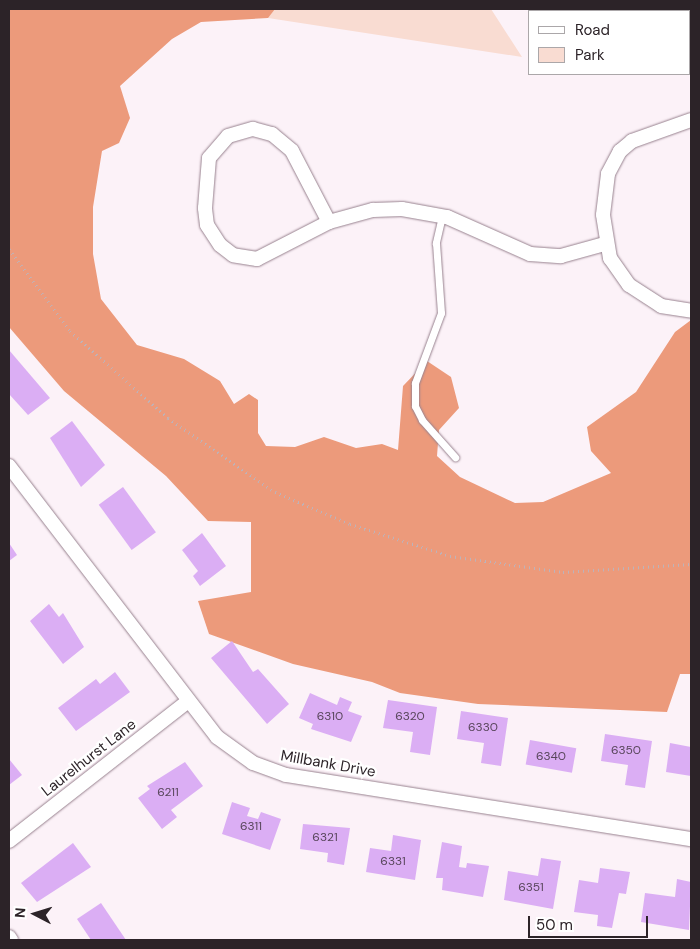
<!DOCTYPE html>
<html>
<head>
<meta charset="utf-8">
<style>
  body { margin:0 }
  #map { position:relative; width:700px; height:949px; overflow:hidden; background:#fcf2f8; font-family:"DM Sans",sans-serif }
  div>[style] { position:absolute }
  [style*='--x'] { left:calc(var(--x)*1px); top:calc(var(--y)*1px); width:calc(var(--w)*1px); rotate:calc(var(--a)*1deg) }
  .green>* { inset:0; background:#f9dcd2 }
  .forest>* { inset:0; background:#ec9a7b }
  .building>* { inset:0; background:#dbaef4; transform-origin:0 0 }
  .path>* { height:3px; margin-top:-1.5px; transform-origin:0; background:repeating-linear-gradient(90deg,#bdb3b9 0 1px,transparent 0 5px) }
  .roads { filter:drop-shadow(0 0 1px #98828f) drop-shadow(0 0 1px #98828f) }
  .lane>* { height:7px; margin:-3.5px; padding:0 3.5px; transform-origin:3.5px; border-radius:3.5px; background:#fff }
  .street>* { height:14px; margin:-7px; padding:0 7px; transform-origin:7px; border-radius:7px; background:#fff }
  span { translate:-50% -50%; white-space:nowrap; text-align:center; line-height:1.15; -webkit-text-stroke:4.5px #fff; paint-order:stroke }
  .number-label { font-size:12px; color:#58465b }
  .number-label span { -webkit-text-stroke-width:0 }
  .street-label { font-size:15px; color:#2c2328 }
  .frame { position:absolute; inset:0; border:10px solid #2c2328; pointer-events:none }
  .legend { position:absolute; left:528px; top:10px; width:162px; height:65px; box-sizing:border-box; background:#fff; border:1px solid #aba7a9; margin:0; padding:6px 9px; list-style:none; font-size:15px; color:#2c2328 }
  .legend li { display:flex; align-items:center; gap:10px; height:25px }
  .legend b { width:25px; border:1px solid #aba7a9 }
  .north { position:absolute; left:10px; top:889px; width:50px; height:50px; -webkit-text-stroke:4px #fff; paint-order:stroke; rotate:275deg; font-size:14px; font-weight:700; line-height:20px; text-align:center; color:#2c2328 }
  .north::after { content:''; display:block; margin:auto; width:18px; height:22px; background:#2c2328; clip-path:polygon(50% 0,100% 100%,50% 72%,0 100%) }
  .scale { position:absolute; left:528px; top:916px; width:120px; height:22px; box-sizing:border-box; border:2px solid #2c2328; border-top:0; padding-left:6px; font-size:15px; line-height:18px; white-space:nowrap; color:#2c2328; -webkit-text-stroke:4px #fff; paint-order:stroke }
</style>
</head>
<body>
<div id="map">
  <div class="green">
    <i style="clip-path:polygon(205px 9px,491px 9px,522px 57px,268px 18px)"></i>
  </div>
  <div class="forest">
    <i style="clip-path:polygon(9px 9px,275px 9px,268px 18px,201px 22px,172px 39px,120px 86px,130px 118px,119px 143px,102px 151px,93px 207px,93px 254px,101px 299px,137px 345px,184px 359px,220px 381px,234px 404px,249px 394px,258px 400px,258px 433px,266px 446px,295px 447px,324px 437px,356px 448px,382px 444px,398px 450px,403px 386px,427px 361px,451px 377px,459px 408px,439px 430px,437px 456px,460px 477px,515px 503px,543px 502px,611px 473px,591px 451px,587px 427px,636px 392px,675px 332px,691px 320px,691px 674px,680px 674px,667px 712px,478px 704px,400px 693px,372px 682px,293px 664px,209px 634px,198px 601px,251px 592px,251px 522px,208px 521px,166px 476px,64px 391px,9px 327px)"></i>
  </div>
  <div class="building">
    <i style="clip-path:polygon(9px 350px,50px 398px,28px 415px,9px 394px)"></i>
    <i style="clip-path:polygon(72px 421px,105px 465px,81px 487px,50px 438px)"></i>
    <i style="left:123px;top:487px;width:56px;height:30px;rotate:54deg"></i>
    <i style="clip-path:polygon(202px 533px,226px 566px,200px 586px,193px 576px,198px 571px,182px 550px)"></i>
    <i style="clip-path:polygon(9px 543px,17px 555px,9px 561px)"></i>
    <i style="clip-path:polygon(49px 604px,59px 617px,63px 613px,84px 647px,63px 664px,30px 621px)"></i>
    <i style="clip-path:polygon(232px 641px,253px 672px,258px 669px,289px 704px,267px 724px,211px 658px)"></i>
    <i style="clip-path:polygon(115px 672px,130px 692px,76px 731px,58px 708px,96px 679px,100px 684px)"></i>
    <i style="clip-path:polygon(310px 693px,337px 705px,340px 697px,352px 702px,348px 711px,362px 716px,351px 742px,311px 729px,313px 724px,299px 718px)"></i>
    <i style="clip-path:polygon(388px 700px,437px 707px,430px 755px,410px 752px,413px 732px,383px 728px)"></i>
    <i style="clip-path:polygon(461px 711px,508px 718px,501px 766px,481px 763px,484px 743px,457px 739px)"></i>
    <i style="clip-path:polygon(605px 734px,652px 741px,645px 788px,625px 785px,628px 765px,601px 761px)"></i>
    <i style="left:530px;top:740px;width:47px;height:25px;rotate:10deg"></i>
    <i style="clip-path:polygon(670px 743px,691px 747px,691px 776px,666px 772px)"></i>
    <i style="clip-path:polygon(9px 759px,22px 775px,9px 785px)"></i>
    <i style="clip-path:polygon(185px 762px,203px 786px,171px 810px,177px 817px,162px 829px,138px 798px,150px 789px,147px 786px)"></i>
    <i style="clip-path:polygon(232px 802px,250px 808px,247px 816px,258px 819px,261px 812px,281px 819px,270px 850px,222px 834px)"></i>
    <i style="clip-path:polygon(303px 824px,350px 828px,344px 865px,327px 862px,328px 853px,300px 849px)"></i>
    <i style="clip-path:polygon(393px 835px,421px 840px,415px 880px,366px 872px,370px 848px,391px 851px)"></i>
    <i style="clip-path:polygon(442px 842px,462px 846px,459px 867px,466px 868px,467px 863px,489px 866px,483px 897px,442px 890px,443px 878px,436px 878px)"></i>
    <i style="clip-path:polygon(73px 843px,91px 867px,37px 902px,21px 883px)"></i>
    <i style="clip-path:polygon(541px 858px,561px 861px,553px 909px,504px 900px,508px 871px,538px 876px)"></i>
    <i style="clip-path:polygon(600px 868px,630px 872px,626px 894px,619px 893px,612px 928px,597px 926px,598px 915px,574px 912px,579px 880px,598px 883px)"></i>
    <i style="clip-path:polygon(677px 879px,691px 882px,689px 930px,641px 922px,645px 893px,675px 897px)"></i>
    <i style="clip-path:polygon(101px 903px,126px 940px,91px 940px,77px 919px)"></i>
  </div>
  <div class="path">
    <i style="--x:9;--y:249;--w:102;--a:53.4"></i>
    <i style="--x:70;--y:331;--w:131;--a:41.6"></i>
    <i style="--x:168;--y:418;--w:130;--a:34.7"></i>
    <i style="--x:275;--y:492;--w:82;--a:23.1"></i>
    <i style="--x:350;--y:524;--w:105;--a:17.7"></i>
    <i style="--x:450;--y:556;--w:114;--a:8.1"></i>
    <i style="--x:563;--y:572;--w:128;--a:-3.6"></i>
  </div>
  <div class="roads">
    <div class="lane">
      <i style="--x:442;--y:216;--w:28;--a:103"></i>
      <i style="--x:436;--y:243;--w:70;--a:85.9"></i>
      <i style="--x:441;--y:313;--w:75;--a:110.4"></i>
      <i style="--x:415;--y:383;--w:23;--a:90"></i>
      <i style="--x:415;--y:406;--w:16;--a:63"></i>
      <i style="--x:422;--y:420;--w:50;--a:48.3"></i>
    </div>
    <div class="street">
      <i style="--x:691;--y:120;--w:63;--a:160.4"></i>
      <i style="--x:632;--y:141;--w:16;--a:140"></i>
      <i style="--x:620;--y:151;--w:26;--a:118"></i>
      <i style="--x:608;--y:174;--w:41;--a:97"></i>
      <i style="--x:603;--y:215;--w:44;--a:80.8"></i>
      <i style="--x:610;--y:258;--w:33;--a:55"></i>
      <i style="--x:629;--y:285;--w:38;--a:33"></i>
      <i style="--x:661;--y:306;--w:30;--a:9"></i>
      <i style="--x:253;--y:129;--w:20;--a:15"></i>
      <i style="--x:272;--y:134;--w:26;--a:40"></i>
      <i style="--x:292;--y:151;--w:80;--a:62.5"></i>
      <i style="--x:329;--y:222;--w:81;--a:152.8"></i>
      <i style="--x:257;--y:259;--w:24;--a:-171"></i>
      <i style="--x:233;--y:255;--w:16;--a:-142"></i>
      <i style="--x:220;--y:245;--w:24;--a:-123"></i>
      <i style="--x:207;--y:225;--w:17;--a:-97"></i>
      <i style="--x:205;--y:208;--w:50;--a:-85.4"></i>
      <i style="--x:209;--y:158;--w:29;--a:-49"></i>
      <i style="--x:228;--y:136;--w:26;--a:-16"></i>
      <i style="--x:329;--y:222;--w:46;--a:-15.3"></i>
      <i style="--x:373;--y:210;--w:29;--a:-2"></i>
      <i style="--x:402;--y:209;--w:46;--a:10.1"></i>
      <i style="--x:447;--y:217;--w:91;--a:24"></i>
      <i style="--x:530;--y:254;--w:31;--a:4"></i>
      <i style="--x:561;--y:256;--w:46;--a:-15.3"></i>
      <i style="--x:9;--y:466;--w:342;--a:52.5"></i>
      <i style="--x:217;--y:737;--w:44;--a:35.8"></i>
      <i style="--x:253;--y:763;--w:35;--a:20"></i>
      <i style="--x:286;--y:775;--w:410;--a:9"></i>
      <i style="--x:9;--y:841;--w:227;--a:-38"></i>
      <i style="--x:9;--y:937;--w:4;--a:56"></i>
    </div>
  </div>
  <div class="number-label">
    <span style="left:330px;top:717px">6310</span>
    <span style="left:410px;top:717px">6320</span>
    <span style="left:483px;top:728px">6330</span>
    <span style="left:626px;top:751px">6350</span>
    <span style="left:551px;top:757px">6340</span>
    <span style="left:168px;top:793px">6211</span>
    <span style="left:251px;top:827px">6311</span>
    <span style="left:325px;top:838px">6321</span>
    <span style="left:393px;top:862px">6331</span>
    <span style="left:531px;top:888px">6351</span>
  </div>
  <div class="street-label">
    <span style="left:89px;top:758px;rotate:-38deg">Laurelhurst Lane</span>
    <span style="left:328px;top:764px;rotate:10deg">Millbank Drive</span>
  </div>
  <div class="frame"></div>
  <ul class="legend">
  <li><b style="height:6px;background:#fff"></b>Road</li>
  <li><b style="height:14px;background:#f9dcd2"></b>Park</li>
  </ul>
  <div class="north">N</div>
  <div class="scale">50 m</div>
</div>
</body>
</html>
